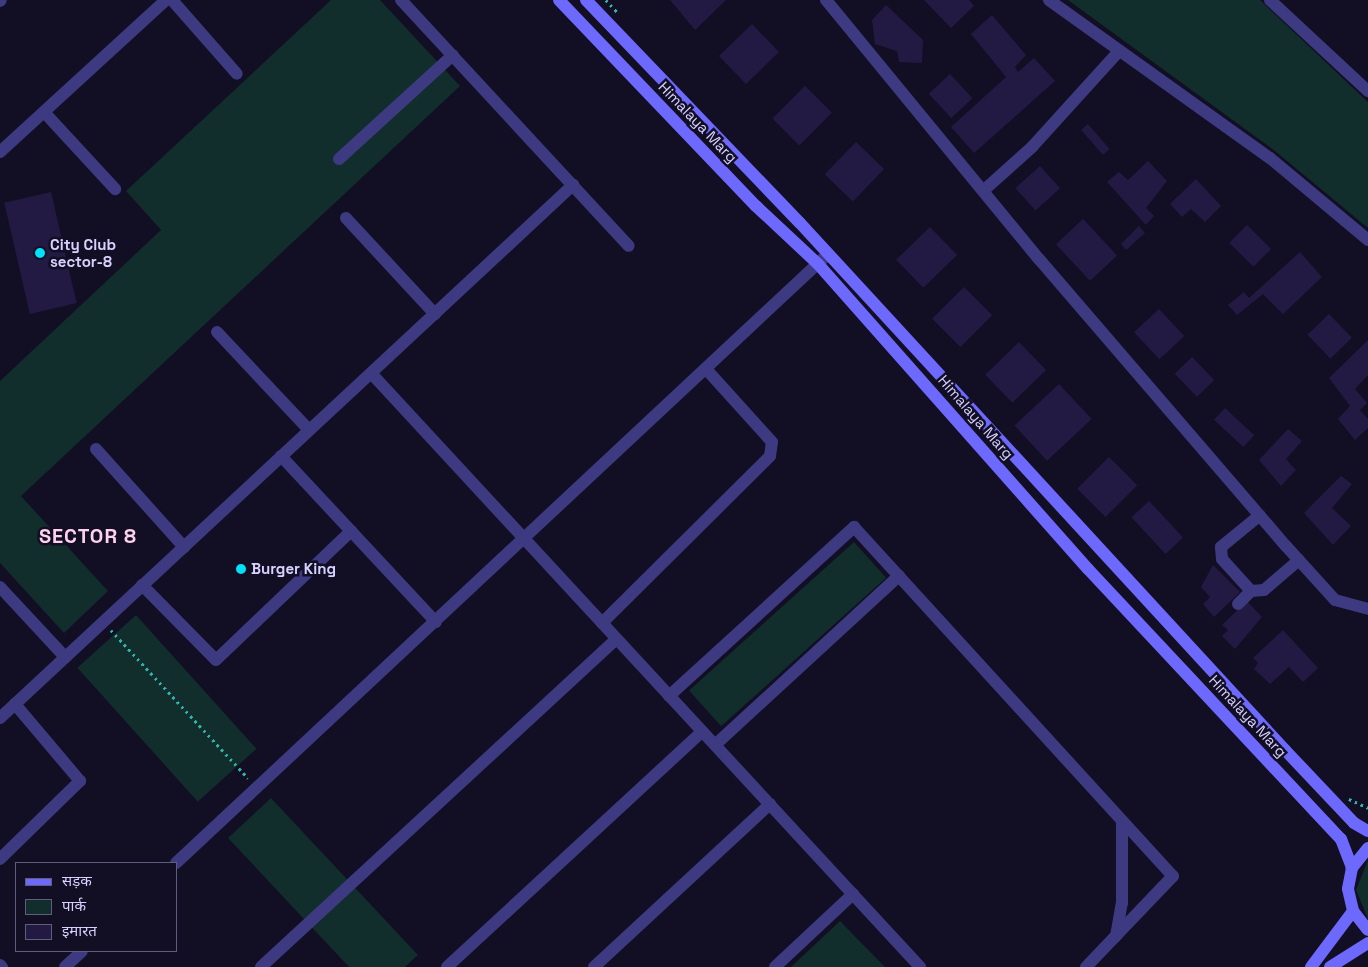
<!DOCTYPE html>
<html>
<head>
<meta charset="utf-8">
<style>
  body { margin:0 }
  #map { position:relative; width:1368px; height:967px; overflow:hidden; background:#120e23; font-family:"Space Grotesk","Noto Sans Devanagari",sans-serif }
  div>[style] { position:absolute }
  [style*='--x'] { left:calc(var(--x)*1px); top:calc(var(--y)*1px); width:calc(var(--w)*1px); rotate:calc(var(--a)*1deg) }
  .green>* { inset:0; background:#112d2c; transform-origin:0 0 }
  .building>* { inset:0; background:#231a44; transform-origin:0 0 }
  .path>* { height:2.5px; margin-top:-1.25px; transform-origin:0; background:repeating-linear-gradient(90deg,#30b4ac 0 2.5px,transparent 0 6.5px) }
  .street>* { height:12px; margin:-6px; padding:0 6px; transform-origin:6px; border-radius:6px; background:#3d3a82 }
  .secondary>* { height:12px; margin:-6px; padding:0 6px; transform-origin:6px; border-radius:6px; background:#6d69fd }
  .dots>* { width:14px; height:14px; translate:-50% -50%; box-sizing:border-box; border:2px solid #120e23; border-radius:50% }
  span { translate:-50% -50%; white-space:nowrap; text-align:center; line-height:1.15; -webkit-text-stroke:5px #120e23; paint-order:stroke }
  .street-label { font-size:15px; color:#d6d1ff }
  .poi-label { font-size:15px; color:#d6d1ff; font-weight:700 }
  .left { translate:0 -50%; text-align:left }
  .district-label { font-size:20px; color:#ffd3ef; font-weight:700; letter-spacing:1px }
  .legend { position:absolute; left:15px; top:862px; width:162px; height:90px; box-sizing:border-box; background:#120e23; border:1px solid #605c7b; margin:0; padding:6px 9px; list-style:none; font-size:15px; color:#d6d1ff }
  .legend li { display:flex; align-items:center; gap:10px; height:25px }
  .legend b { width:25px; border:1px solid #605c7b }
</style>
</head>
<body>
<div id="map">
  <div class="green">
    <i style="clip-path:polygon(331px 0,380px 0,460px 86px,21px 496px,108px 591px,64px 633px,0 563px,0 381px,161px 230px,126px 191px)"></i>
    <i style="clip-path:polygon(1068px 0,1260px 0,1368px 102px,1368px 228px,1275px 151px)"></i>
    <i style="left:854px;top:542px;width:48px;height:222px;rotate:48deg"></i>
    <i style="left:136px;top:615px;width:180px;height:79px;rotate:48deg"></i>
    <i style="clip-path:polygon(271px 798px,418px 955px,405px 967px,349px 967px,228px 838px)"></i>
    <i style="clip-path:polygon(1368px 860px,1368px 919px,1356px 890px)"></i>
    <i style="clip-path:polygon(840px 921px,885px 967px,791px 967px)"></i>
  </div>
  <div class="building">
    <i style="clip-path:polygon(670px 0,726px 0,695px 30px)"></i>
    <i style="clip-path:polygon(924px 0,969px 0,974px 6px,951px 28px)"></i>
    <i style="clip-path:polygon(886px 5px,923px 40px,922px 63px,899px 62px,897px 51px,875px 44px,872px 20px)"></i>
    <i style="clip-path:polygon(992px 15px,1026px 55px,1015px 67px,1018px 72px,1034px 58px,1055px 81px,974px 153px,951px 127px,1006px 77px,971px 34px)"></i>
    <i style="left:752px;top:24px;width:39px;height:46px;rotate:46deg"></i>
    <i style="left:950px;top:74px;width:33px;height:29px;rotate:47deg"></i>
    <i style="left:805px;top:86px;width:38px;height:46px;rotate:45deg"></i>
    <i style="left:1088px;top:124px;width:33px;height:9px;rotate:49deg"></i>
    <i style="left:856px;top:142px;width:39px;height:45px;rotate:44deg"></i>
    <i style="clip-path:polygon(1148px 161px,1167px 181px,1146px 208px,1154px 216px,1146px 225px,1107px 182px,1119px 172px,1128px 180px)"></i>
    <i style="left:1040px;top:166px;width:30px;height:33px;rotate:48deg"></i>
    <i style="clip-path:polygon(1196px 179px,1221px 206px,1205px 222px,1191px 209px,1182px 217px,1170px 204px)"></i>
    <i style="left:51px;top:192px;width:114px;height:48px;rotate:77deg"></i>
    <i style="left:1083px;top:219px;width:50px;height:37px;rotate:47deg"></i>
    <i style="left:1247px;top:225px;width:34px;height:25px;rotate:45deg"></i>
    <i style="clip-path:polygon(1139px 226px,1145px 233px,1126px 250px,1121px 244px)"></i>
    <i style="left:930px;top:227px;width:39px;height:47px;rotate:46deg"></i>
    <i style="clip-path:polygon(1300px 252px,1322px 277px,1283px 314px,1263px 294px,1237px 315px,1228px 305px,1244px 292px,1249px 298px)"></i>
    <i style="left:964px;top:287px;width:40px;height:45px;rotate:45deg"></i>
    <i style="left:1159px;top:309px;width:37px;height:34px;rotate:47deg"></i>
    <i style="left:1329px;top:314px;width:33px;height:30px;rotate:46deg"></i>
    <i style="clip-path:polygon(1368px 340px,1368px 375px,1355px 389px,1367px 403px,1360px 410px,1368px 419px,1368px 428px,1355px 440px,1338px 419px,1350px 406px,1329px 378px)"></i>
    <i style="left:1019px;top:342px;width:39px;height:47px;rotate:46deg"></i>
    <i style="left:1192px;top:357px;width:32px;height:24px;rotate:46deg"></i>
    <i style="left:1059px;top:384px;width:48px;height:61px;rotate:47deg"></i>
    <i style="left:1225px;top:408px;width:40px;height:16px;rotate:43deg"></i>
    <i style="clip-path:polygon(1288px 429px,1302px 441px,1286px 459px,1296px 470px,1281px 486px,1259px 460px)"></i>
    <i style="left:1109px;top:457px;width:40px;height:45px;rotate:45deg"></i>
    <i style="clip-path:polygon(1341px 476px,1352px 484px,1332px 508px,1351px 526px,1333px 545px,1304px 513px)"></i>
    <i style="left:1149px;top:501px;width:50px;height:24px;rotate:47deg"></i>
    <i style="clip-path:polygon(1213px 565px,1240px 592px,1214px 617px,1203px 604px,1210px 597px,1201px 587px)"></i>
    <i style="clip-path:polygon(1247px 601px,1262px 617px,1235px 649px,1222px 636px,1228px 630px,1222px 625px)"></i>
    <i style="clip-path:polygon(1283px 630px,1318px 668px,1303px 682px,1289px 667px,1270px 684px,1254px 669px,1258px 663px,1253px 658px)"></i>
  </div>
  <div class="path">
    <i style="--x:606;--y:0;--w:19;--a:47"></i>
    <i style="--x:111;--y:630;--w:202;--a:47.2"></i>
    <i style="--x:1349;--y:799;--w:21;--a:25"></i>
  </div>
  <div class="street">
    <i style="--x:172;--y:0;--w:98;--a:48.7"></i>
    <i style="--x:401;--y:0;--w:335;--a:47.2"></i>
    <i style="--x:826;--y:0;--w:335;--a:50.6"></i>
    <i style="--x:1039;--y:259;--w:379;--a:49.3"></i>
    <i style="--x:1286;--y:546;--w:73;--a:47.8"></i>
    <i style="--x:1335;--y:600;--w:34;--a:15"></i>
    <i style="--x:1049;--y:0;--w:272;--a:35.6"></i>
    <i style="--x:1270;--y:158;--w:128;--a:39.9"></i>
    <i style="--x:1270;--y:0;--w:134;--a:42.9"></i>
    <i style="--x:0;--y:1;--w:1;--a:-45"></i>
    <i style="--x:44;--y:112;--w:105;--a:47.3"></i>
    <i style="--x:0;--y:152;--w:225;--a:-42.5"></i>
    <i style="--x:339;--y:159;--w:154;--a:-42.4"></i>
    <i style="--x:983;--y:191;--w:66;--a:-41.9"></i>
    <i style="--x:1032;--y:147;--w:130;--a:-47.8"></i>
    <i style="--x:346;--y:218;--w:131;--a:47.2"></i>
    <i style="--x:217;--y:332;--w:134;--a:46.8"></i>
    <i style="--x:371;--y:373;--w:809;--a:47.25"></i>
    <i style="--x:96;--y:449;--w:132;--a:48.1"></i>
    <i style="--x:281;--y:456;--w:227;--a:47"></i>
    <i style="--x:142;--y:585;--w:105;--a:45.4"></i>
    <i style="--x:216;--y:660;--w:187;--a:-43.7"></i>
    <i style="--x:0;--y:587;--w:96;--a:47.1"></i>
    <i style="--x:1251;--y:591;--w:43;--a:-132.2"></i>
    <i style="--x:1222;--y:559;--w:12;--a:-95"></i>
    <i style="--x:1221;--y:547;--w:50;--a:-39.4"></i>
    <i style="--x:1238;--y:604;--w:18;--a:-45"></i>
    <i style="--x:1251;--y:591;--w:13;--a:-4"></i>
    <i style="--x:1264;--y:590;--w:46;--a:-40.6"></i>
    <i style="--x:602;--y:623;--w:237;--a:-44.8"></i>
    <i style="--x:770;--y:456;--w:14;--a:-82"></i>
    <i style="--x:772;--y:442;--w:98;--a:-132.1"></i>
    <i style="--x:669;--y:696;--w:251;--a:-42.4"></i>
    <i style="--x:854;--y:527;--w:473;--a:47.6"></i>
    <i style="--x:1173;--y:876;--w:126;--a:133.7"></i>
    <i style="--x:0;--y:718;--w:783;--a:-42.93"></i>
    <i style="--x:715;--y:745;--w:250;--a:-42.6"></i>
    <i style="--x:0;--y:859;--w:112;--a:-44.3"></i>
    <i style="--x:80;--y:781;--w:101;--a:-130.2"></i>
    <i style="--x:176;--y:863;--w:892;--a:-43.05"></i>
    <i style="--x:1116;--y:936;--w:34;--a:-80"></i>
    <i style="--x:1122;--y:903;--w:82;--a:-90"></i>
    <i style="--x:0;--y:965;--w:3;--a:45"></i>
    <i style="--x:65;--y:967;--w:23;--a:-43"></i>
    <i style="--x:261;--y:967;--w:483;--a:-42.7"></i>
    <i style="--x:447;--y:967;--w:347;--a:-42.7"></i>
    <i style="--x:594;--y:967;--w:240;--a:-42.8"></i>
    <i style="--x:775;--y:967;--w:107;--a:-43.1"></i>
  </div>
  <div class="secondary">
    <i style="--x:559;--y:0;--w:285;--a:46.3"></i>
    <i style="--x:756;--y:206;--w:85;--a:43.1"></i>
    <i style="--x:818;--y:264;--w:407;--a:48.5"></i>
    <i style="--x:1088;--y:569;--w:370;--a:46.9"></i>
    <i style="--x:1341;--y:839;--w:31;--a:69"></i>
    <i style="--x:586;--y:0;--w:309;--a:46.2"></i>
    <i style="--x:800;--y:223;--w:716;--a:47.38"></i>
    <i style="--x:1285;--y:750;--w:100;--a:46.6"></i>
    <i style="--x:1354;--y:823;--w:16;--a:30"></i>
    <i style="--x:1368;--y:848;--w:26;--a:129"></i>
    <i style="--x:1352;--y:868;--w:21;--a:101"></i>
    <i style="--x:1348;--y:889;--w:23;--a:77"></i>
    <i style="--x:1353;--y:911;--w:24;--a:52"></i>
    <i style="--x:1311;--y:967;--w:70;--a:-53.1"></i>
    <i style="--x:1330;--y:967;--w:45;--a:-32.3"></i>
  </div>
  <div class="dots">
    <i style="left:40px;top:253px;background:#03e0f9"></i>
    <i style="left:241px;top:569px;background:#03e0f9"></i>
  </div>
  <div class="street-label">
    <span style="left:698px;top:122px;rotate:46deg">Himalaya Marg</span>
    <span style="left:976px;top:417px;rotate:49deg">Himalaya Marg</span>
    <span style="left:1248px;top:716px;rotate:47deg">Himalaya Marg</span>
  </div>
  <div class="poi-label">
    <span class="left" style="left:50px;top:253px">City Club<br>sector-8</span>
    <span class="left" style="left:251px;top:569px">Burger King</span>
  </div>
  <div class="district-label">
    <span style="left:88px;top:536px">SECTOR 8</span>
  </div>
  <ul class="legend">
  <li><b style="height:6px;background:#6d69fd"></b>सड़क</li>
  <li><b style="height:14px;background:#112d2c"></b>पार्क</li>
  <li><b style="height:14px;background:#231a44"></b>इमारत</li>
  </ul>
</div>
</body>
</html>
